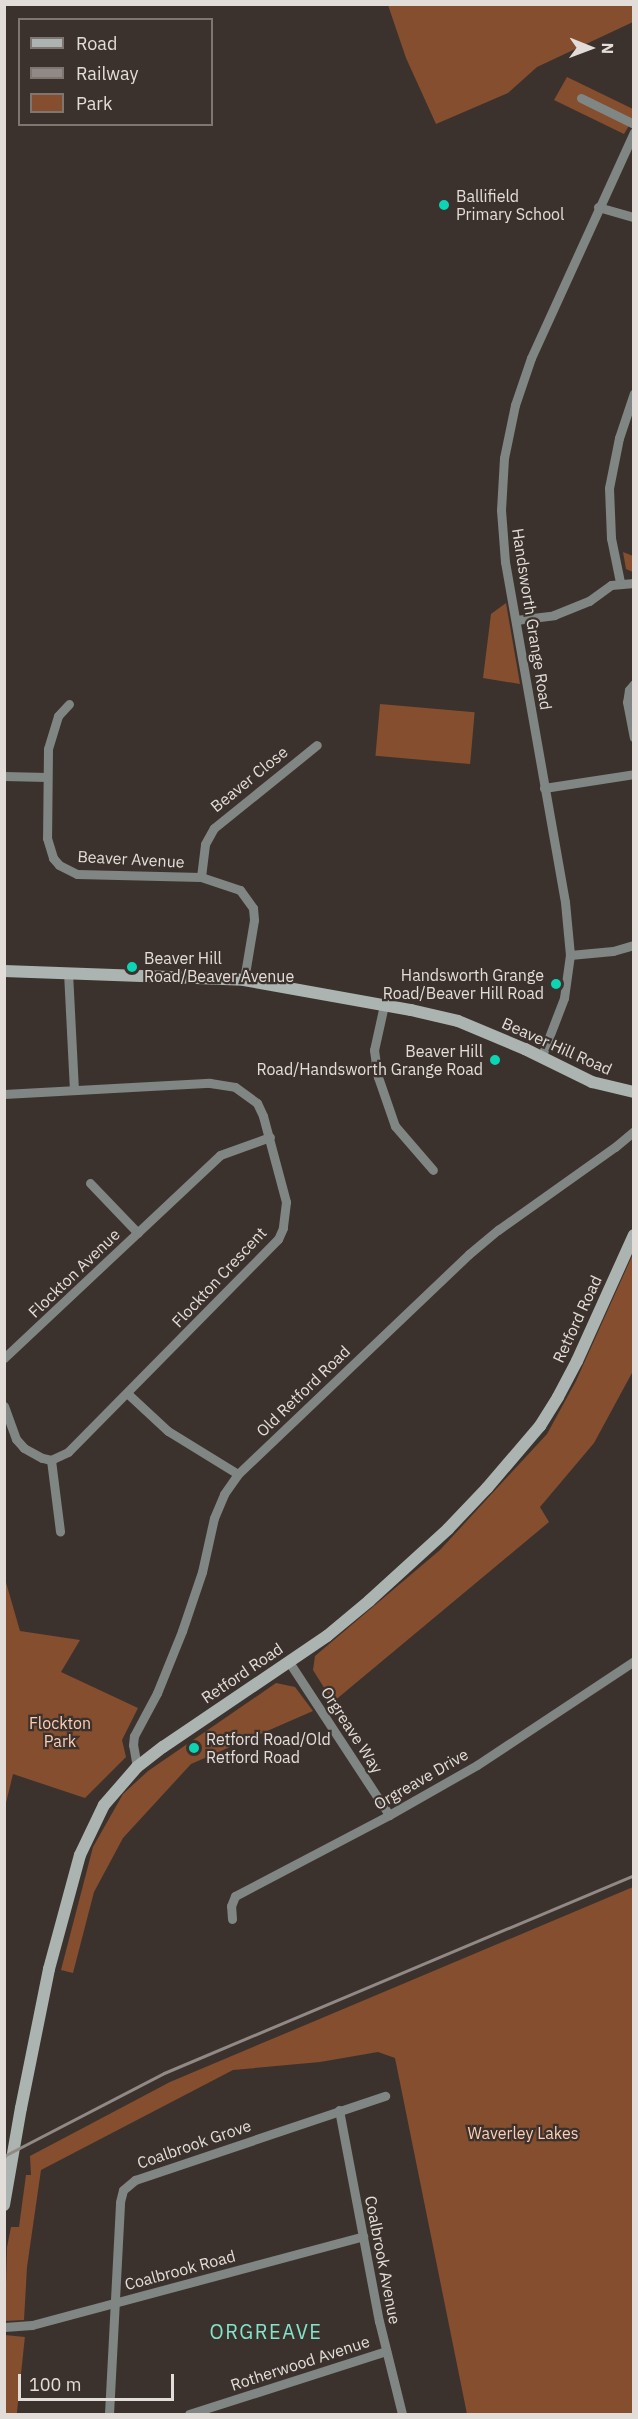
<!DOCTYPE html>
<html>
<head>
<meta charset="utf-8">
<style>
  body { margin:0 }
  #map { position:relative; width:638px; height:2419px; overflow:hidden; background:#3c322d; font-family:"IBM Plex Sans",sans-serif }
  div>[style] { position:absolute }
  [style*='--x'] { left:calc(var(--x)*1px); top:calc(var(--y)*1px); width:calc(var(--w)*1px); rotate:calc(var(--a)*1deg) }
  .green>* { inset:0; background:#854e2e; transform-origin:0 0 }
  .minor>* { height:9px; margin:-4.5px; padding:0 4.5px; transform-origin:4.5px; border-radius:4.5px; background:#808684 }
  .secondary>* { height:12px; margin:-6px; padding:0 6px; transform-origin:6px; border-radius:6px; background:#abb4b1 }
  .rail>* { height:3px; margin:-1.5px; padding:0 1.5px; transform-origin:1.5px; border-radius:1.5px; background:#918985 }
  .dots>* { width:16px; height:16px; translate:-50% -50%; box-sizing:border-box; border:3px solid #3c322d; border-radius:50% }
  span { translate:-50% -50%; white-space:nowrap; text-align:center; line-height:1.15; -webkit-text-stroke:4.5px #3c322d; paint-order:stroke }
  .poi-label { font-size:16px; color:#e3ddd9 }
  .left { translate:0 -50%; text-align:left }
  .right { translate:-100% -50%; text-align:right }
  .street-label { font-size:16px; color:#e3ddd9 }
  .park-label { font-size:16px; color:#fdceb5 }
  .quarter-label { font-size:20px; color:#81e4cc; letter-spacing:1.5px }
  .frame { position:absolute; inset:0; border:6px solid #e3ddd9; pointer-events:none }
  .legend { position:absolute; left:18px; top:18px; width:195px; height:108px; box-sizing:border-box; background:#3c322d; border:2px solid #7f7672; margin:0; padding:8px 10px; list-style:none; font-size:18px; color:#e3ddd9 }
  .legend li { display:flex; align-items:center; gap:12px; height:30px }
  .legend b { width:30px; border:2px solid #7f7672 }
  .north { position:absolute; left:560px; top:18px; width:60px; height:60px; -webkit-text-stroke:4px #3c322d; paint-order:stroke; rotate:91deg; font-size:16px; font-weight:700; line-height:24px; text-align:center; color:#e3ddd9 }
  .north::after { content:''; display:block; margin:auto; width:21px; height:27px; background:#e3ddd9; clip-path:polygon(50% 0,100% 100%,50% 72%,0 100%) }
  .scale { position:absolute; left:18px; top:2374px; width:156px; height:27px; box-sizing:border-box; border:3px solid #e3ddd9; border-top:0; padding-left:8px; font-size:18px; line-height:21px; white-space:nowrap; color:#e3ddd9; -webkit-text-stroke:4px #3c322d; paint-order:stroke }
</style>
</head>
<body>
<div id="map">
  <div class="green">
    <i style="clip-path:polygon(388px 5px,633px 5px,633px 22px,537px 67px,508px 93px,436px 124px,406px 58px)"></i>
    <i style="clip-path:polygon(567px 77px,633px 109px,633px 119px,624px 134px,554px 100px)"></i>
    <i style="clip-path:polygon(623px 552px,633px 556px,633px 572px,626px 569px)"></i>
    <i style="clip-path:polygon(506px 603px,520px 684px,483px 678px,491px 614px)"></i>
    <i style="left:380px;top:704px;width:95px;height:52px;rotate:5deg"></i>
    <i style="clip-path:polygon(633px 1254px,633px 1371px,594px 1443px,540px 1507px,549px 1522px,333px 1702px,313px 1670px,315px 1656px,440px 1550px,547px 1434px,576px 1381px)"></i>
    <i style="clip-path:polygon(5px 1579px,20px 1631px,80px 1640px,61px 1672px,138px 1708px,122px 1740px,126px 1757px,85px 1798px,13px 1774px,5px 1807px)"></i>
    <i style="clip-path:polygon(276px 1683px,295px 1687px,313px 1711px,191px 1764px,123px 1838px,94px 1892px,73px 1973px,61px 1970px,93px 1847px,123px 1794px,148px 1771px)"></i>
    <i style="clip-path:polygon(633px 1887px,633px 2414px,467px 2414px,395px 2058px,378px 2052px,320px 2062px,233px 2070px,41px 2170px,27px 2267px,24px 2320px,5px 2321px,7px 2247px,11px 2227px,19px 2227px,26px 2175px,31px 2175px,30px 2156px,170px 2082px)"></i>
    <i style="left:5px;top:2335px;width:20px;height:79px;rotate:6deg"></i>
  </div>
  <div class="minor">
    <i style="--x:581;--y:98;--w:59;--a:26.1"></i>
    <i style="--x:598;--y:207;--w:37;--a:16"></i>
    <i style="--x:620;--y:582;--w:45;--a:-101.6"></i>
    <i style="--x:611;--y:538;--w:50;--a:-92.3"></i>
    <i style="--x:609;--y:488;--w:51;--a:-78.7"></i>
    <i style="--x:619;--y:438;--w:47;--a:-71.6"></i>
    <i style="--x:516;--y:620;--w:38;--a:-7"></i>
    <i style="--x:554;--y:615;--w:38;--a:-22"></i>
    <i style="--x:589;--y:601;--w:27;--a:-36"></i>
    <i style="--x:611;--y:585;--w:23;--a:-5"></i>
    <i style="--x:634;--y:684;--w:8;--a:130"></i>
    <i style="--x:629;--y:690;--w:12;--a:99"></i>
    <i style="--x:627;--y:702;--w:36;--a:79"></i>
    <i style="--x:69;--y:704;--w:16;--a:133"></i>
    <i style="--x:58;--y:716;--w:34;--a:107"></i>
    <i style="--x:48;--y:749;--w:89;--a:90.6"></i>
    <i style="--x:47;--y:838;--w:21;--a:73"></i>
    <i style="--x:53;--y:858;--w:9;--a:49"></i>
    <i style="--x:59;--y:865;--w:20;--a:27"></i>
    <i style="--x:77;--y:874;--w:124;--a:1.4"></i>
    <i style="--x:201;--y:877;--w:41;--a:18.4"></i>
    <i style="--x:240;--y:890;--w:22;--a:54"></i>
    <i style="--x:253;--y:908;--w:12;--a:85"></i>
    <i style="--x:254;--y:920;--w:61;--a:99.5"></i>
    <i style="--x:4;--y:776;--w:43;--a:1.3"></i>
    <i style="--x:544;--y:788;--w:91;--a:-8.8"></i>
    <i style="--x:201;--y:877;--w:33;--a:-83"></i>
    <i style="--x:205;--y:844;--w:18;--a:-61"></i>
    <i style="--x:214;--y:828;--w:132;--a:-38.9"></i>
    <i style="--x:570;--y:955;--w:43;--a:-5.3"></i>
    <i style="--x:613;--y:951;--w:22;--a:-16"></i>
    <i style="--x:68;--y:972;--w:117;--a:87.1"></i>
    <i style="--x:384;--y:1005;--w:46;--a:102.5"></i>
    <i style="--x:374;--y:1050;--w:27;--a:82"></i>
    <i style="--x:378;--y:1077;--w:52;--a:70.9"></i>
    <i style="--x:395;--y:1126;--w:58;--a:49.2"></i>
    <i style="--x:541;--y:1058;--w:64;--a:-69"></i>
    <i style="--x:564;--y:998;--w:43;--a:-82.1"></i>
    <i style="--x:570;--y:955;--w:53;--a:-95.4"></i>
    <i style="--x:565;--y:902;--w:345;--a:-100"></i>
    <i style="--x:505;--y:562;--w:52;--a:-94.4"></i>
    <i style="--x:501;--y:510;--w:52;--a:-86.7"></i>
    <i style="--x:504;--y:458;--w:54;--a:-78.3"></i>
    <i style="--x:515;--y:405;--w:50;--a:-71.2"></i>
    <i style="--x:531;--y:358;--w:248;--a:-65.5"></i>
    <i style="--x:4;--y:1094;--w:206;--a:-3.1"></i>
    <i style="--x:210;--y:1083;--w:25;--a:9"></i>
    <i style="--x:235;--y:1087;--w:27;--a:36"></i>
    <i style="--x:257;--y:1103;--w:14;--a:65"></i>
    <i style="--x:263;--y:1116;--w:89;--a:75"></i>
    <i style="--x:286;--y:1202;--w:26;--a:97"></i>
    <i style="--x:283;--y:1228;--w:12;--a:114"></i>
    <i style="--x:278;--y:1239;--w:299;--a:134.6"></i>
    <i style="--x:68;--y:1452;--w:19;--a:155"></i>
    <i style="--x:51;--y:1460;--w:9;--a:-167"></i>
    <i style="--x:42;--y:1458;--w:21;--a:-151"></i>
    <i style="--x:24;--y:1448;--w:12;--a:-132"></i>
    <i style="--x:16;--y:1439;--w:35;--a:-110"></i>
    <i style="--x:90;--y:1183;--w:69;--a:46.2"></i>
    <i style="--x:4;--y:1358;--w:296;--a:-43.2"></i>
    <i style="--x:220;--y:1155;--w:53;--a:-19.8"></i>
    <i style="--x:128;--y:1394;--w:54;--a:42.8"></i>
    <i style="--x:168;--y:1431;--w:82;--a:31.6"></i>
    <i style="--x:51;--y:1460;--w:72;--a:82.8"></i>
    <i style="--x:289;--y:1662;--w:183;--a:56.8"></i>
    <i style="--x:137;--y:1767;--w:22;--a:-100"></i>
    <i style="--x:133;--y:1745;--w:9;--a:-84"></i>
    <i style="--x:134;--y:1736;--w:49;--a:-61.9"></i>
    <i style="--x:157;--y:1693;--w:67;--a:-68"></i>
    <i style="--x:182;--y:1631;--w:62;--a:-71.3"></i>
    <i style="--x:202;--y:1572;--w:55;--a:-77.5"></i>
    <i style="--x:214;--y:1518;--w:26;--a:-67"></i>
    <i style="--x:224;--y:1494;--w:24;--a:-55"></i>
    <i style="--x:238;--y:1474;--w:319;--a:-43.6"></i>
    <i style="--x:469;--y:1254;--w:38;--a:-40"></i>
    <i style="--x:498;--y:1230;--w:143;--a:-35.4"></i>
    <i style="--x:615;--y:1147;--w:25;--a:-40"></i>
    <i style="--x:232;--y:1919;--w:13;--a:-94"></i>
    <i style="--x:231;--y:1906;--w:11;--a:-68"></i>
    <i style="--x:235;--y:1896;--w:174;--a:-27.7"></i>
    <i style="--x:389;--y:1815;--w:101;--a:-29.6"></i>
    <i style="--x:477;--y:1765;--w:188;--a:-33.5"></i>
    <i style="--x:339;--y:2110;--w:215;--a:79.3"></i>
    <i style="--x:379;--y:2321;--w:96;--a:76.1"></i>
    <i style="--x:4;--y:2327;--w:28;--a:-4"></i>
    <i style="--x:32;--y:2325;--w:343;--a:-15"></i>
    <i style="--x:109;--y:2414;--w:212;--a:-87"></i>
    <i style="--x:120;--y:2202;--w:12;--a:-76"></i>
    <i style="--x:123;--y:2190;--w:16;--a:-40"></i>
    <i style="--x:135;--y:2180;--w:264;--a:-18.6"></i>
    <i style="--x:189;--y:2414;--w:207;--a:-17.7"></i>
  </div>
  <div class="secondary">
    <i style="--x:4;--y:971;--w:240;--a:2.1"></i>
    <i style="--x:244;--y:980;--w:170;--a:10.2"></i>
    <i style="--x:411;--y:1010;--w:48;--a:13.2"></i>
    <i style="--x:458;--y:1021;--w:73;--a:22.7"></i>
    <i style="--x:525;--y:1049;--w:75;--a:26.2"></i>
    <i style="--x:592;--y:1082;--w:43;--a:13.4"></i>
    <i style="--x:4;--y:2205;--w:98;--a:-80.1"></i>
    <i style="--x:21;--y:2108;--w:142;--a:-78.6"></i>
    <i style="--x:49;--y:1969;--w:118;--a:-74.8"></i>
    <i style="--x:80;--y:1855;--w:55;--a:-64.4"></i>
    <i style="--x:104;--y:1805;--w:50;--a:-49"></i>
    <i style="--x:137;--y:1767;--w:33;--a:-38"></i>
    <i style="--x:163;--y:1747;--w:198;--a:-34.1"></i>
    <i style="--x:327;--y:1636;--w:55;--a:-39.8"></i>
    <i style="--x:369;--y:1601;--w:107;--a:-42.3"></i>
    <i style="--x:448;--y:1529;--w:57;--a:-46.4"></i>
    <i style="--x:487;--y:1488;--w:82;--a:-49.5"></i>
    <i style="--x:540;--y:1426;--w:34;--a:-58"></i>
    <i style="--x:558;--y:1397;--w:41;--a:-62.2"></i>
    <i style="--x:577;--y:1361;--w:138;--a:-65.7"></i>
  </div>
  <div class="rail">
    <i style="--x:4;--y:2156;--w:180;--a:-27.4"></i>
    <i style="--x:164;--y:2073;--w:510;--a:-22.84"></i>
  </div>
  <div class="dots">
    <i style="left:444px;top:205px;background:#0cd5b5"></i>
    <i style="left:132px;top:967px;background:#0cd5b5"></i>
    <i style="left:556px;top:984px;background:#0cd5b5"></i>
    <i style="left:495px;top:1060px;background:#0cd5b5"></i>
    <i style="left:194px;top:1748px;background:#0cd5b5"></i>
  </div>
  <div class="poi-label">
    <span class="left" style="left:456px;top:205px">Ballifield<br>Primary School</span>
    <span class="left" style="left:144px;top:967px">Beaver Hill<br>Road/Beaver Avenue</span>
    <span class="right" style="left:544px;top:984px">Handsworth Grange<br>Road/Beaver Hill Road</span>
    <span class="right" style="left:483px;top:1060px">Beaver Hill<br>Road/Handsworth Grange Road</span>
    <span class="left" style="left:206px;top:1748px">Retford Road/Old<br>Retford Road</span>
  </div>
  <div class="street-label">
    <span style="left:532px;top:619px;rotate:81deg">Handsworth Grange Road</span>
    <span style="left:249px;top:779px;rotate:-39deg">Beaver Close</span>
    <span style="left:131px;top:859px;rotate:3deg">Beaver Avenue</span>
    <span style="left:557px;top:1046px;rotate:24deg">Beaver Hill Road</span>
    <span style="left:74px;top:1273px;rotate:-44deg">Flockton Avenue</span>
    <span style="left:219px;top:1277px;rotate:-47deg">Flockton Crescent</span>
    <span style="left:577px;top:1319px;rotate:-65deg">Retford Road</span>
    <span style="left:303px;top:1391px;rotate:-44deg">Old Retford Road</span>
    <span style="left:242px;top:1673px;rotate:-34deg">Retford Road</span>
    <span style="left:352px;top:1730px;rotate:57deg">Orgreave Way</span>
    <span style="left:421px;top:1779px;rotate:-30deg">Orgreave Drive</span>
    <span style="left:194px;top:2144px;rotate:-19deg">Coalbrook Grove</span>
    <span style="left:383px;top:2260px;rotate:79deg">Coalbrook Avenue</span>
    <span style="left:180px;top:2270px;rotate:-15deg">Coalbrook Road</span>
    <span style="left:300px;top:2363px;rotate:-18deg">Rotherwood Avenue</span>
  </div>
  <div class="park-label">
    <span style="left:60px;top:1732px">Flockton<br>Park</span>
    <span style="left:523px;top:2133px">Waverley Lakes</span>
  </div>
  <div class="quarter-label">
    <span style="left:266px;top:2331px">ORGREAVE</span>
  </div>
  <div class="frame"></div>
  <ul class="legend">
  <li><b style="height:8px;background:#abb4b1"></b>Road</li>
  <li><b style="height:8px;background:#918985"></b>Railway</li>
  <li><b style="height:16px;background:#854e2e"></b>Park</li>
  </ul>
  <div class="north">N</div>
  <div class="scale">100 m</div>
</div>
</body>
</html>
